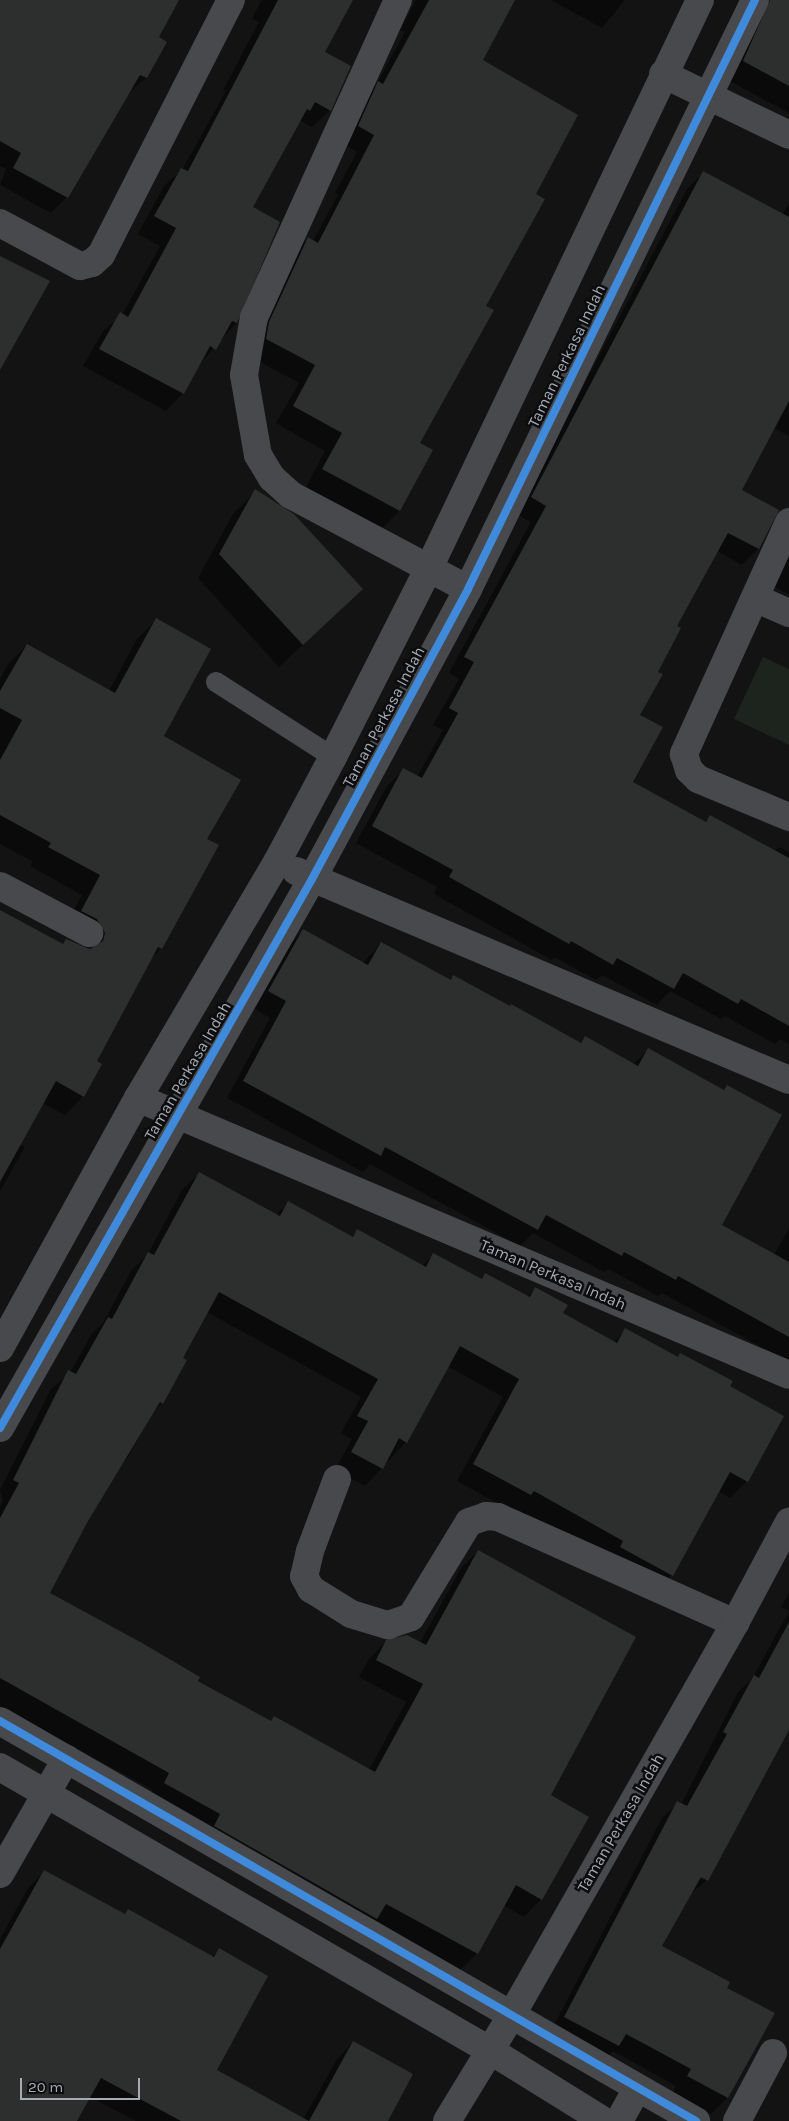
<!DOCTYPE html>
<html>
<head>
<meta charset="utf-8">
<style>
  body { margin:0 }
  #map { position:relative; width:789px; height:2121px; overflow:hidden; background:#131313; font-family:Karla,sans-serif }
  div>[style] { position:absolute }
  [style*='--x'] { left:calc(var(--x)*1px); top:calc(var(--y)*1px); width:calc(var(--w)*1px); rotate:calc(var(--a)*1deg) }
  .green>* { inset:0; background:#1d231d }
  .shadow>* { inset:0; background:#0007 }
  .building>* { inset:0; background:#2d2e2e }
  .lane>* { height:20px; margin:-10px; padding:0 10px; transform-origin:10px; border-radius:10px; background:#47494c }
  .street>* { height:28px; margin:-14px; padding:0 14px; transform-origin:14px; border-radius:14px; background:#47494c }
  .cycleway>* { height:8px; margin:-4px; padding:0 4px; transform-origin:4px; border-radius:4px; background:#408adc }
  span { translate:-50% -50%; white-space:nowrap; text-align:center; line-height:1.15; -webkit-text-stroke:5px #0d0d0f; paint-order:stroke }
  .street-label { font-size:16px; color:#a5abb3 }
  .scale { position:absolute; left:20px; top:2078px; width:120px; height:22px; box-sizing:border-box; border:2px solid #a5abb3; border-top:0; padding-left:6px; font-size:15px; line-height:18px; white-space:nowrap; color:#a5abb3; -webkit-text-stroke:4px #0d0d0f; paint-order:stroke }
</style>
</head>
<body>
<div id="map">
  <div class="green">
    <i style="clip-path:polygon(763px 657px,789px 669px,789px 745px,734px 719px)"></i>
  </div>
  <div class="shadow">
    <i style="clip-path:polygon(0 0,178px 0,157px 38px,165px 42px,146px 78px,128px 93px,67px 197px,51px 213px,0 185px,6px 169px,0 166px)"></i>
    <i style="clip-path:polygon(262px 0,351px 0,323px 53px,330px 110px,312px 127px,300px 120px,251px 208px,278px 222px,236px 323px,198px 366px,183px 393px,166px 411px,83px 366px,103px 331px,122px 315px,160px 246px,138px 234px,164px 186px,182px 170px,226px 91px,223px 90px,259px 22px,252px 18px)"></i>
    <i style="clip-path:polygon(416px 0,514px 0,481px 61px,534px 195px,419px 444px,431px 451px,399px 511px,382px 528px,306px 487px,325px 451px,276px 423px,299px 383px,249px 356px,291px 256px,308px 238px,313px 241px,338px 195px,335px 193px,357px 152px,342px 143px,361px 100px,376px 85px,405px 32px,400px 30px)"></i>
    <i style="clip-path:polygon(551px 0,625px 0,602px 28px)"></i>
    <i style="clip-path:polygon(757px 0,789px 0,789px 113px,726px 79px)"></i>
    <i style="clip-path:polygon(704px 172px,782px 215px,789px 204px,789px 436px,774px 428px,740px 491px,758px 549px,742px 565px,717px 551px,675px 627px,638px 716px,631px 782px,703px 823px,710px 816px,774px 851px,779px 847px,789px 852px,789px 1044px,780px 1039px,775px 1044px,725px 1016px,721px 1019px,670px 991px,657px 1005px,602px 975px,596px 980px,554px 957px,552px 960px,434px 894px,437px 887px,356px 843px,387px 786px,404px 770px,417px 777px,443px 730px,433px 725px,459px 679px,449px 673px,531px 522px,516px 514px,687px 189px)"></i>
    <i style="clip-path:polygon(256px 491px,362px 589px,279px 667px,198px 578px,233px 514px)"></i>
    <i style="clip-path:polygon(789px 528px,789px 595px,770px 584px)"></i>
    <i style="clip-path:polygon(156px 620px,162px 737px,206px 839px,161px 948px,150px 960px,95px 1062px,83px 1096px,65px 1115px,42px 1103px,19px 1144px,25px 1147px,0 1191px,0 912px,61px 945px,66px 940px,84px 947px,83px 943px,63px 930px,82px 895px,30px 866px,33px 862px,0 844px,0 679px,8px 664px,27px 645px,109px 691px,137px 639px)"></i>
    <i style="clip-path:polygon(303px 931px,363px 963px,381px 943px,449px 981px,454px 977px,579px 1043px,585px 1037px,633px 1064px,648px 1050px,723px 1090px,727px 1087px,720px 1225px,774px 1255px,789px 1228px,789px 1362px,662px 1293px,658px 1296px,608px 1269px,604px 1272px,533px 1233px,520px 1246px,370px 1164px,363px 1172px,227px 1098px,270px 1018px,253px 1008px,286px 948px)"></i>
    <i style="clip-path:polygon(200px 1173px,276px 1215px,288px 1203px,351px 1237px,357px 1231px,422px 1266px,433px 1255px,480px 1280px,485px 1275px,527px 1297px,536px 1288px,561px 1314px,613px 1343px,626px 1330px,677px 1358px,681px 1354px,728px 1387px,747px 1481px,730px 1498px,718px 1491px,672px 1575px,655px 1592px,607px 1559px,516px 1509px,513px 1512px,457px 1481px,503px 1397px,447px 1366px,406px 1442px,365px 1486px,335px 1470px,352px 1439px,341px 1433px,361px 1397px,207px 1312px,181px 1358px,162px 1403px,152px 1414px,127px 1459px,116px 1469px,48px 1593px,270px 1722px,274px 1718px,369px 1770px,406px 1702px,359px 1677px,369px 1659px,386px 1641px,420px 1643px,461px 1568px,478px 1551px,550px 1796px,541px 1899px,524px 1917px,503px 1905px,477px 1953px,460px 1970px,147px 1801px,153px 1790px,0 1707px,0 1506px,3px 1501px,0 1490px,51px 1389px,70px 1373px,91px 1335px,103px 1323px,131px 1271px,148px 1254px,182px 1190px)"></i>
    <i style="clip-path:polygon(evenodd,789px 1593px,789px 1728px,707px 1880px,689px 1895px,661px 1946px,726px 1988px,773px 2014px,727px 2098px,711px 2114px,672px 2093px,676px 2086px,613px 2051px,603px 2062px,550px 2033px,662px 1818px,678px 1803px,681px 1805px,738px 1692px,752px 1679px,789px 1611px,781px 1607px,789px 1593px,695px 1875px,703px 1877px,703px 1880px,695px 1875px)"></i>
    <i style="clip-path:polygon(44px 1872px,124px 1915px,128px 1911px,212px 1957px,219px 1950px,215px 2070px,304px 2118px,337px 2059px,353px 2042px,387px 2121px,136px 2121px,90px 2097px,77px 2121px,0 2121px,0 1939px,28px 1888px)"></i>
  </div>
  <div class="building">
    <i style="clip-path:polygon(0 0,179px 0,159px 37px,167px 42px,147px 78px,140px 75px,68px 198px,13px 168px,21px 153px,0 141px)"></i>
    <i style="clip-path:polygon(278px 0,353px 0,325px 52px,351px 66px,331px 111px,315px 102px,310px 111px,307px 109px,253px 207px,280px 222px,237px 323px,232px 321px,216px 350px,210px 346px,184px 394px,99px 349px,120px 312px,128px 317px,176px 228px,154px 216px,181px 168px,188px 171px)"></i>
    <i style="clip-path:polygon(429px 0,515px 0,483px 60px,578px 115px,536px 194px,545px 199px,486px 306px,494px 310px,420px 443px,433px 450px,400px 511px,322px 469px,342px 433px,293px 406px,315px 365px,266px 339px,269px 322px,308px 237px,318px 243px,374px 135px,358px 126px,378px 81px,383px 84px)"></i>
    <i style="clip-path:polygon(770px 0,789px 0,789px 86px,743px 61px)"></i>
    <i style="clip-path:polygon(703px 171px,789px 217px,789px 401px,742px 490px,779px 510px,759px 549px,728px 533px,677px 626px,681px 628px,658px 672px,663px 674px,640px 715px,663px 727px,633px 782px,706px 822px,710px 815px,789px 858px,789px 1026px,741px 999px,738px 1004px,683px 973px,674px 989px,617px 958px,613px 965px,571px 941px,569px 944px,449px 877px,453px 870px,372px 826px,403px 768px,422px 778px,458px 713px,449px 708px,474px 662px,464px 657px,546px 506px,531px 497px)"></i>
    <i style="clip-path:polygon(0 256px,50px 281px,0 370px)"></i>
    <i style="clip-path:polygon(255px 489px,294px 514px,363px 589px,303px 645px,219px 554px)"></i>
    <i style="clip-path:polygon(156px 618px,211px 649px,164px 736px,241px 780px,207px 839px,219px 845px,162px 949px,158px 947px,97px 1061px,102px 1064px,84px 1097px,56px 1081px,0 1182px,0 910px,63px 944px,66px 939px,90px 949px,103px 941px,105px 933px,97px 919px,81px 911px,100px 875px,48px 847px,51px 843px,0 815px,0 760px,22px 720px,0 708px,0 691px,27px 644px,115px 693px)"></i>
    <i style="clip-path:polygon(303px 929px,368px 965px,381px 942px,451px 980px,453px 975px,510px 1006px,511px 1004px,581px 1043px,585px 1036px,638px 1066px,648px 1048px,724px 1090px,727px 1085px,782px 1115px,722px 1225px,789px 1262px,789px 1337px,678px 1276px,676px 1280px,624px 1252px,622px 1256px,546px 1215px,538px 1230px,385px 1147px,381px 1156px,243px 1081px,286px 1001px,268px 991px)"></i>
    <i style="clip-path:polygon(199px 1172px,280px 1216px,288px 1201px,353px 1237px,357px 1229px,426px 1267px,433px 1253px,482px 1279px,485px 1273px,530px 1297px,535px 1287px,568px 1305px,563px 1313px,617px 1343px,625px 1328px,678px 1357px,680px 1353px,733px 1381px,730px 1386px,784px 1416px,748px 1482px,730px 1472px,673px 1576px,620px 1547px,623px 1541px,534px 1491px,531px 1495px,473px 1464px,519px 1379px,460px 1346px,407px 1443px,399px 1438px,383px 1469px,351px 1452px,368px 1421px,357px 1416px,378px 1379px,219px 1292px,183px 1358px,187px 1360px,163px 1404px,160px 1402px,88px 1521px,50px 1593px,142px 1643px,200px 1677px,198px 1681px,271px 1721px,274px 1716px,375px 1772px,423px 1684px,376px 1660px,386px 1640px,407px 1635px,426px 1645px,478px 1550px,636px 1637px,551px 1795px,589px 1817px,542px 1900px,516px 1885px,478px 1954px,386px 1904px,377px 1919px,214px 1826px,220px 1814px,164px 1783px,169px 1773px,0 1678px,0 1518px,19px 1483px,13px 1480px,68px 1370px,76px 1374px,108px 1317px,112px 1319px,148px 1252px,154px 1255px)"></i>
    <i style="clip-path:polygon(789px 1622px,789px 1730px,708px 1881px,701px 1877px,662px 1946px,730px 1982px,727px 1988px,775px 2013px,728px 2098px,687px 2076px,691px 2069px,626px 2034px,619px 2046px,564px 2017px,677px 1801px,687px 1806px,727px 1734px,723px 1732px,754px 1675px,759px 1678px)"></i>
    <i style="clip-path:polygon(44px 1870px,125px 1914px,128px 1909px,214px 1957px,219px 1948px,268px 1976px,217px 2070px,309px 2121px,353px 2041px,413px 2074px,388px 2121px,181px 2121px,101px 2078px,77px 2121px,0 2121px,0 1949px)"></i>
  </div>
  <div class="lane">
    <i style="--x:216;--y:682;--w:139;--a:32.7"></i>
  </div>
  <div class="street">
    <i style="--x:398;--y:0;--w:348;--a:114.4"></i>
    <i style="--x:254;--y:317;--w:59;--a:99.8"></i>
    <i style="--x:244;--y:375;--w:81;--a:80.1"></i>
    <i style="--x:258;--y:455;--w:27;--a:59"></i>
    <i style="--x:272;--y:478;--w:25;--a:42"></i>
    <i style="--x:291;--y:495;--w:200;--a:28"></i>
    <i style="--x:663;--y:74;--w:140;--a:25.8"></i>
    <i style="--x:0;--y:223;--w:91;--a:28.3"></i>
    <i style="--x:80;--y:266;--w:12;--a:-14"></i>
    <i style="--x:92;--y:263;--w:12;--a:-42"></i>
    <i style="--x:101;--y:255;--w:286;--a:-63"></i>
    <i style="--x:789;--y:522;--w:255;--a:114.4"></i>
    <i style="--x:684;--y:754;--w:17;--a:73"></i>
    <i style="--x:689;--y:770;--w:13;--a:45"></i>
    <i style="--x:698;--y:779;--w:99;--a:22.7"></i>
    <i style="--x:755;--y:598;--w:37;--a:24"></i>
    <i style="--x:296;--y:871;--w:535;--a:22.97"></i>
    <i style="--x:0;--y:886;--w:101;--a:27.8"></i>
    <i style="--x:138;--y:1098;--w:707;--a:23.05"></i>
    <i style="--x:0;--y:1348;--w:286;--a:-61.1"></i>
    <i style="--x:138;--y:1098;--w:274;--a:-59.5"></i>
    <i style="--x:277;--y:862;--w:119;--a:-61.9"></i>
    <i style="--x:333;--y:757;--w:212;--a:-63.1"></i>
    <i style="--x:429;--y:568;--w:629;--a:-64.49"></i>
    <i style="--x:0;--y:1428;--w:631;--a:-60.39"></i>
    <i style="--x:312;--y:879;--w:329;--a:-61.7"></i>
    <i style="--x:468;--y:589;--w:655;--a:-64.02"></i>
    <i style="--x:337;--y:1479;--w:77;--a:110.6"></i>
    <i style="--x:310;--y:1551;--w:26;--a:103"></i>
    <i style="--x:304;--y:1576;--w:15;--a:62"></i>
    <i style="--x:311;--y:1589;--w:47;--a:32"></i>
    <i style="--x:351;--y:1614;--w:39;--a:17"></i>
    <i style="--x:388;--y:1625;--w:24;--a:-19"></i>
    <i style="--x:411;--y:1617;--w:111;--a:-58.6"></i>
    <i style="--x:469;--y:1522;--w:18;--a:-19"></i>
    <i style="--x:486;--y:1516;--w:12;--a:5"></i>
    <i style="--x:498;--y:1517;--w:260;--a:24.1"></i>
    <i style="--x:0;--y:1721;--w:803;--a:29.89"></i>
    <i style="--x:0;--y:1767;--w:567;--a:30.05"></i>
    <i style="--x:491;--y:2051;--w:133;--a:31.8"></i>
    <i style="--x:0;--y:1874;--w:133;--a:-60.1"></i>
    <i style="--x:447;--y:2121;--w:123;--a:-58.6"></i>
    <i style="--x:511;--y:2016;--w:452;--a:-60.3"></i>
    <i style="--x:735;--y:1623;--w:115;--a:-61.9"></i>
    <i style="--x:619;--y:2121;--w:38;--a:-61"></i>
    <i style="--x:737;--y:2121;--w:77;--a:-62.1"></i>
  </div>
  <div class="cycleway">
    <i style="--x:0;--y:1428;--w:631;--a:-60.39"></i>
    <i style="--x:312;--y:879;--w:329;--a:-61.7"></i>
    <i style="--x:468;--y:589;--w:655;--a:-64.02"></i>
    <i style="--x:0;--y:1721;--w:803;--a:29.89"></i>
  </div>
  <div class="street-label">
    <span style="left:567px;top:356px;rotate:-64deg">Taman Perkasa Indah</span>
    <span style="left:384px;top:717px;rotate:-62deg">Taman Perkasa Indah</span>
    <span style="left:188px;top:1071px;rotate:-60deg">Taman Perkasa Indah</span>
    <span style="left:553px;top:1275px;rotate:23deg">Taman Perkasa Indah</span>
    <span style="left:621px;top:1823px;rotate:-60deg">Taman Perkasa Indah</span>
  </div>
  <div class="scale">20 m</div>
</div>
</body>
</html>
